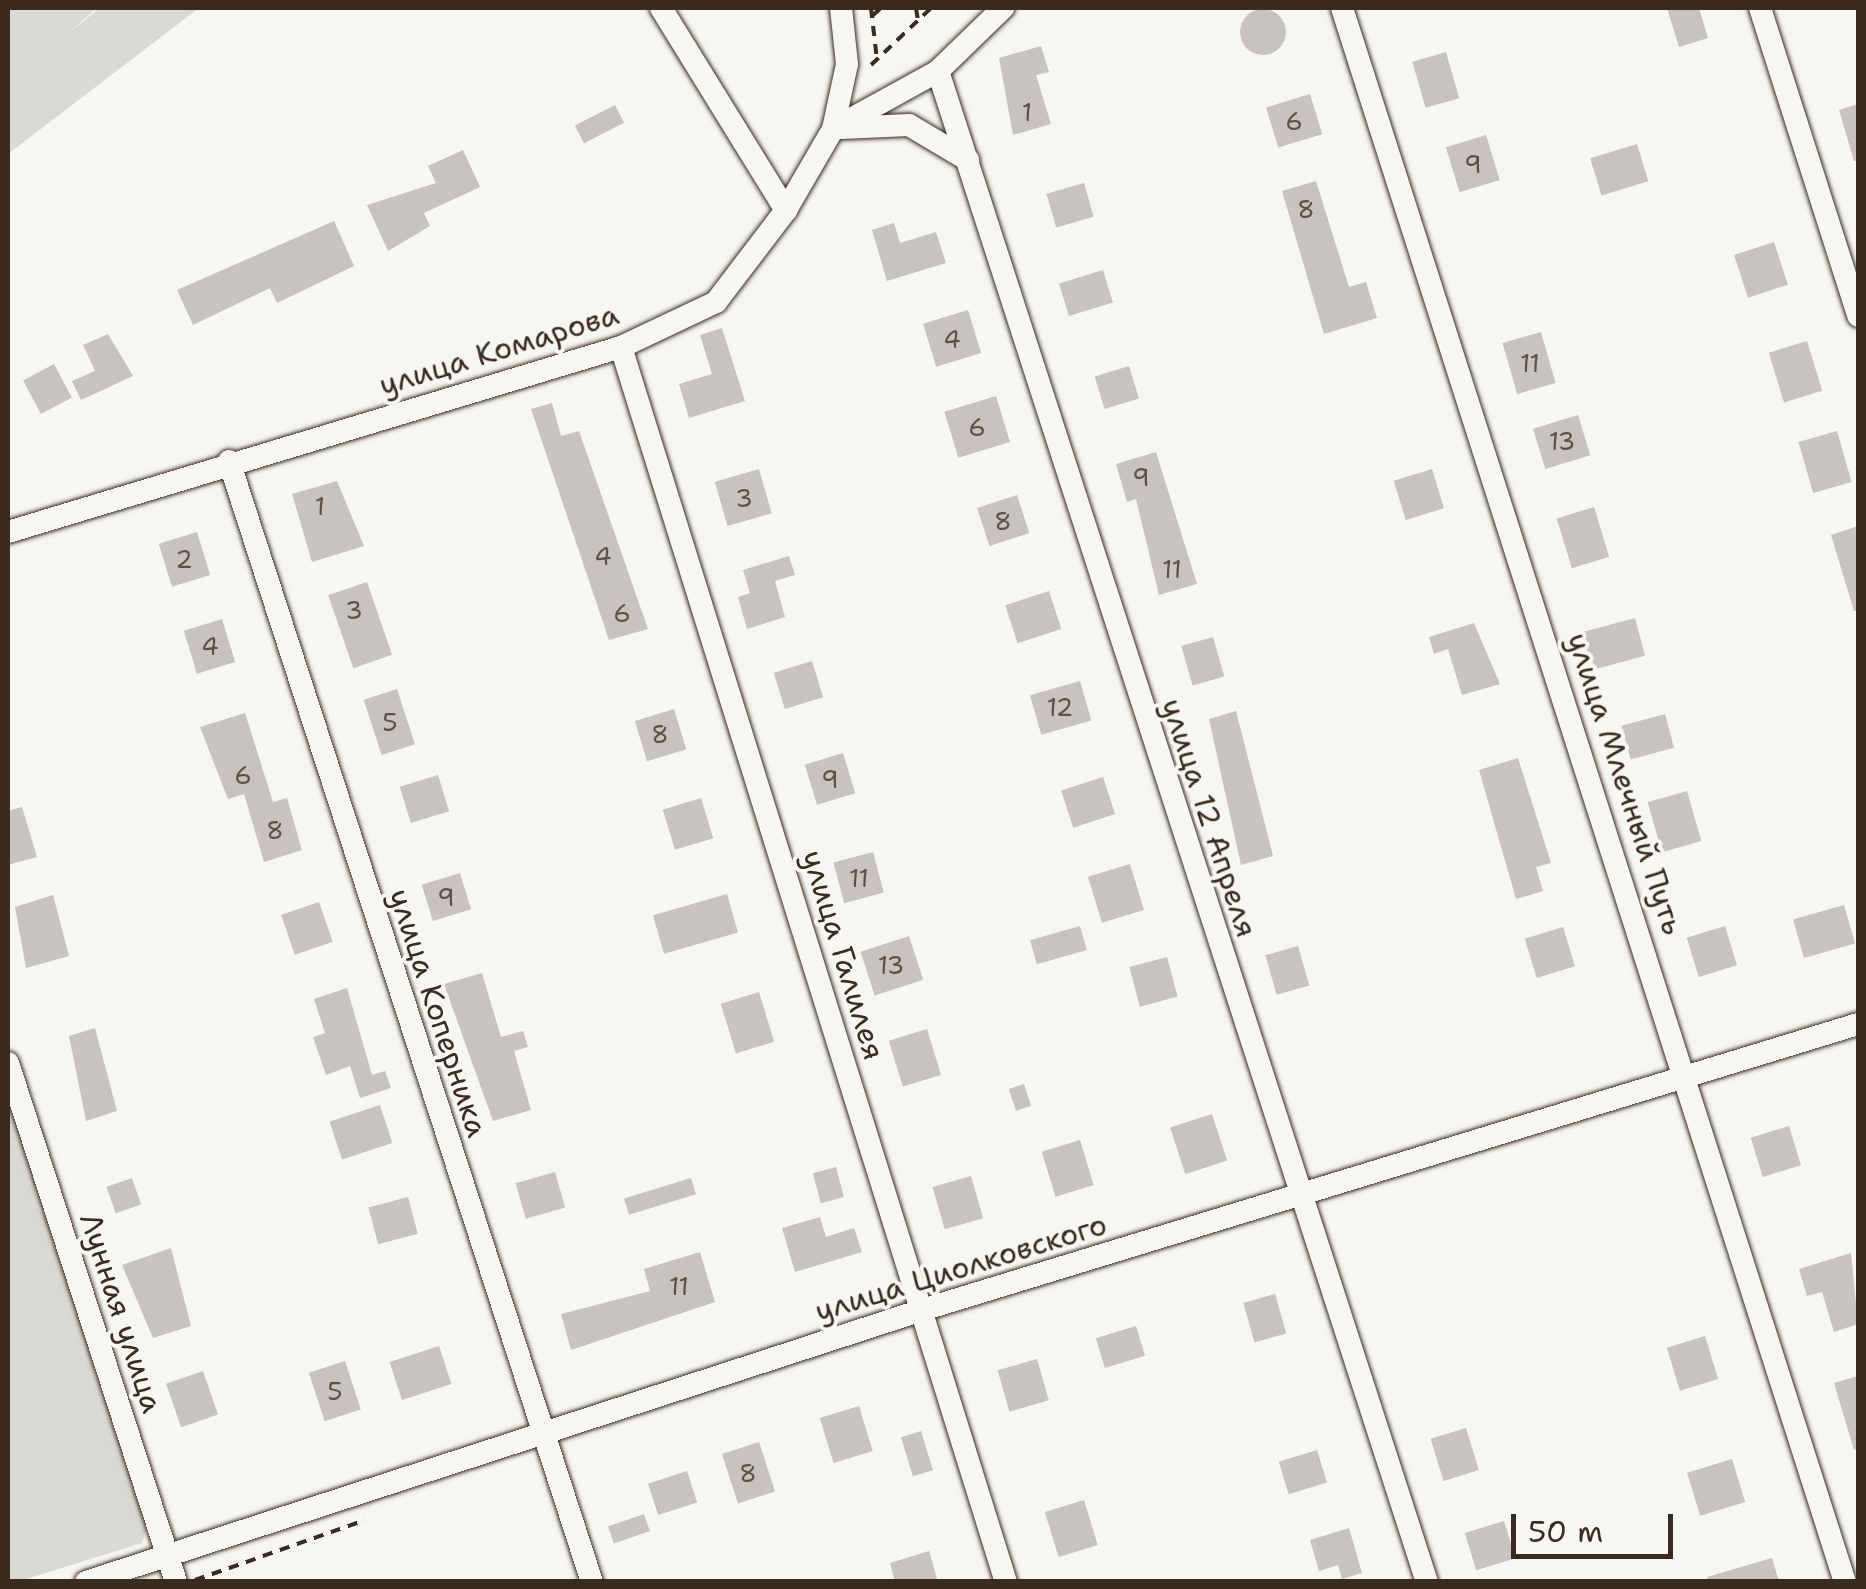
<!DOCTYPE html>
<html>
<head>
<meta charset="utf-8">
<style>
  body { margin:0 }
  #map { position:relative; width:1866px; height:1589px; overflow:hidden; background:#f6f6f2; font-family:"Shantell Sans",sans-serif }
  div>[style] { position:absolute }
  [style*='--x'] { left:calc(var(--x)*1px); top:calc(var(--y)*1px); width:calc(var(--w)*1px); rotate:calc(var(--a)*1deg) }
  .green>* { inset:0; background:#dad9d3 }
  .building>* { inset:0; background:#c8c3be; transform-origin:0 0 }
  .round { border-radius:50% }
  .path>* { height:4px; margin-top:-2px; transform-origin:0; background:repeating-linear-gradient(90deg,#3b2a1e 0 10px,transparent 0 18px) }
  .roads { filter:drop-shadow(0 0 2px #3b2a1e) drop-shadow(0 0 2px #3b2a1e) }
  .minor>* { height:22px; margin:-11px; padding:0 11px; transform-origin:11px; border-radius:11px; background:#f6f6f2 }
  span { translate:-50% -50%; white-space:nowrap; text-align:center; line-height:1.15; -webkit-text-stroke:8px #f6f6f2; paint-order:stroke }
  .number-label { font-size:25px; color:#5e5046 }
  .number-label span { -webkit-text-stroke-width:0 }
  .street-label { font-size:30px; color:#3b2a1e }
  .frame { position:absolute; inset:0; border:10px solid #3b2a1e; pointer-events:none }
  .scale { position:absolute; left:1511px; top:1514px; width:162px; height:45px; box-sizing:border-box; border:5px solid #3b2a1e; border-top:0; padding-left:12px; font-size:30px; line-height:35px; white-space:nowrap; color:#3b2a1e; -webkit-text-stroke:8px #f6f6f2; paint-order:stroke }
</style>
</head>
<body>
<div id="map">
  <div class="green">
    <i style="clip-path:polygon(8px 8px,97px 8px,67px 34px,100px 8px,199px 8px,8px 154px)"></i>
    <i style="clip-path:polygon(8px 1088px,148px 1523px,142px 1543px,17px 1582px,8px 1581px)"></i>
  </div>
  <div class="building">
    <i style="clip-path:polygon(1667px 8px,1699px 8px,1708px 38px,1679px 47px)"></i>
    <i class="round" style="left:1240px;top:9px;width:46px;height:46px"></i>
    <i style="clip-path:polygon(1041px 46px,1049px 72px,1036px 75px,1051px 124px,1013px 135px,999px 58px)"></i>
    <i style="left:1446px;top:52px;width:48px;height:35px;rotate:74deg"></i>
    <i style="left:1310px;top:94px;width:42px;height:46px;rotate:73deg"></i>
    <i style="clip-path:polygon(1858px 104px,1858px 161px,1854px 161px,1839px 110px)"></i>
    <i style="left:615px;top:105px;width:20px;height:45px;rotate:63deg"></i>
    <i style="left:1486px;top:135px;width:47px;height:42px;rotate:73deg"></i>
    <i style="left:1637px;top:144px;width:39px;height:49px;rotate:73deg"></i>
    <i style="clip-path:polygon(463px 150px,480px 187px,424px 213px,430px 226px,388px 251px,367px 205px,436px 183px,428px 166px)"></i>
    <i style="clip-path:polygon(1316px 181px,1349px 287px,1366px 282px,1377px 318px,1324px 334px,1282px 191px)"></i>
    <i style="left:1084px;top:183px;width:35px;height:39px;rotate:74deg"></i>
    <i style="clip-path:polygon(334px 221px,354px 266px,277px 303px,270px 288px,193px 325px,177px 290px)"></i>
    <i style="clip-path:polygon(894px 223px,900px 243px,936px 232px,946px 263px,887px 281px,872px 230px)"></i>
    <i style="left:1774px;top:242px;width:45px;height:42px;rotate:72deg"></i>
    <i style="left:1103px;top:270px;width:34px;height:46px;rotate:73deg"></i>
    <i style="left:968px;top:310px;width:45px;height:47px;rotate:73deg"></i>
    <i style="clip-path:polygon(722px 328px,745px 401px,689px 418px,679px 384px,712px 374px,700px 335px)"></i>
    <i style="left:1541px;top:332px;width:53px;height:40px;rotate:74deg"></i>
    <i style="clip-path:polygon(108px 334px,133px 376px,81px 400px,72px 381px,95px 371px,83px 345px)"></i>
    <i style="left:1807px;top:341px;width:52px;height:40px;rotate:73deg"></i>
    <i style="left:54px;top:364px;width:38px;height:35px;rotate:62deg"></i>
    <i style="left:1129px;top:366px;width:34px;height:36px;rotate:73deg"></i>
    <i style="left:996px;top:396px;width:48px;height:54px;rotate:73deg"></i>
    <i style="clip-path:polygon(552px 403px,561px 436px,579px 431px,648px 629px,609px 640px,531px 409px)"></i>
    <i style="left:1578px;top:415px;width:42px;height:47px;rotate:73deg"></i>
    <i style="left:1837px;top:431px;width:53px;height:40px;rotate:74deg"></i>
    <i style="clip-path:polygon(1156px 452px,1197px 584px,1159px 595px,1136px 499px,1127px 502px,1116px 464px)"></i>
    <i style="left:759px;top:469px;width:46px;height:46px;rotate:74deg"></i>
    <i style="left:1432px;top:469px;width:41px;height:40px;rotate:73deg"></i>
    <i style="clip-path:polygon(337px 481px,364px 546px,312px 562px,292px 494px)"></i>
    <i style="left:1017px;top:495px;width:40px;height:42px;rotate:72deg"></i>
    <i style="left:1594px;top:507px;width:52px;height:39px;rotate:73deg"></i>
    <i style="clip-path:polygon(1858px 526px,1858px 611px,1854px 611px,1831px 535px)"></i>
    <i style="left:197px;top:532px;width:45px;height:40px;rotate:73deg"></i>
    <i style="clip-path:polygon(789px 556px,795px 575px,775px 581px,785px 617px,747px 629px,738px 597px,750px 593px,743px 570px)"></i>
    <i style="left:367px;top:582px;width:77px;height:41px;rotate:71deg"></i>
    <i style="left:1049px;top:591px;width:40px;height:46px;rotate:72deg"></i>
    <i style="left:1635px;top:618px;width:39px;height:55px;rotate:75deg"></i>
    <i style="left:222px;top:619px;width:45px;height:40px;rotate:73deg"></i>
    <i style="clip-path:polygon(1474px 623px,1500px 684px,1462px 695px,1448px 649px,1434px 654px,1429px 637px)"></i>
    <i style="left:1213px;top:637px;width:41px;height:33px;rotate:74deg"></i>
    <i style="left:812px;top:661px;width:38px;height:40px;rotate:73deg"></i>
    <i style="left:1080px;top:681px;width:41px;height:52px;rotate:74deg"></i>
    <i style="left:397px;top:689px;width:58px;height:35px;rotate:72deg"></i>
    <i style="left:674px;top:709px;width:42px;height:41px;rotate:73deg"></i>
    <i style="clip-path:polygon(1236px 711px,1273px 856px,1241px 865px,1209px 719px)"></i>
    <i style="clip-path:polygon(245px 713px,273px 802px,287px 798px,302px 850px,264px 862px,244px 794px,228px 799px,200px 727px)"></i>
    <i style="left:1665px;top:714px;width:35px;height:45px;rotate:75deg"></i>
    <i style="left:843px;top:753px;width:42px;height:40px;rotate:73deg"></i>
    <i style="clip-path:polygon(1518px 758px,1551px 863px,1536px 867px,1543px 891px,1516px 899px,1479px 770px)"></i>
    <i style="left:438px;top:775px;width:38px;height:40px;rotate:73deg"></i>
    <i style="left:1103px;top:777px;width:39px;height:44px;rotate:72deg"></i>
    <i style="left:1687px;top:791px;width:52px;height:41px;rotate:74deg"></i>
    <i style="left:701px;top:798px;width:42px;height:40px;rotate:73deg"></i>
    <i style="clip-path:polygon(22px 807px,37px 857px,8px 865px,8px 811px)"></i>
    <i style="left:873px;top:852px;width:42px;height:41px;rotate:75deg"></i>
    <i style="left:1130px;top:864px;width:48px;height:44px;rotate:73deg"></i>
    <i style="left:460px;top:873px;width:38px;height:40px;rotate:73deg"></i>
    <i style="left:727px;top:894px;width:40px;height:77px;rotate:74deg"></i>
    <i style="clip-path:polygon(53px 895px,69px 956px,26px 968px,15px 907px)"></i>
    <i style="left:319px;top:902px;width:42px;height:40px;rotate:71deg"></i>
    <i style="left:1844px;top:905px;width:40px;height:53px;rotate:74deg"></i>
    <i style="left:1080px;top:926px;width:25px;height:52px;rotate:74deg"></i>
    <i style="left:1725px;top:926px;width:41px;height:40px;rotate:73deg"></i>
    <i style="left:1563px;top:927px;width:41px;height:40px;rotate:73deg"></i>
    <i style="left:909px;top:936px;width:46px;height:51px;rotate:72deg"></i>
    <i style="left:1298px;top:946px;width:41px;height:34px;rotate:74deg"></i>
    <i style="left:1167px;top:957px;width:41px;height:39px;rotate:75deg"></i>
    <i style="clip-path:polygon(482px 973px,501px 1037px,523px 1031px,528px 1047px,514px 1051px,531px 1110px,493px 1121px,444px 984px)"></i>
    <i style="clip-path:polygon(347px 988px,372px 1075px,385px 1071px,391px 1088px,360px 1098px,350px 1066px,326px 1075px,313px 1037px,325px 1033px,314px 999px)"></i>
    <i style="left:759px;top:992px;width:52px;height:40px;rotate:73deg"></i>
    <i style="clip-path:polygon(95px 1028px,117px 1111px,86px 1121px,69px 1036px)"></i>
    <i style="left:927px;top:1029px;width:48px;height:40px;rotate:73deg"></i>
    <i style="left:1024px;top:1084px;width:23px;height:16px;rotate:72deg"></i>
    <i style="left:380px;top:1105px;width:40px;height:53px;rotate:72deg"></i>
    <i style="left:1212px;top:1114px;width:49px;height:44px;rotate:72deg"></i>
    <i style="left:1789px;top:1126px;width:41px;height:40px;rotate:73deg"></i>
    <i style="left:1080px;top:1140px;width:47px;height:40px;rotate:73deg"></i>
    <i style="left:836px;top:1167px;width:31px;height:24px;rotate:75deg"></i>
    <i style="left:555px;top:1172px;width:37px;height:41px;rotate:74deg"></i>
    <i style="left:971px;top:1176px;width:44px;height:40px;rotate:74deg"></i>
    <i style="left:132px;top:1178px;width:28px;height:27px;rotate:71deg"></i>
    <i style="left:691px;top:1178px;width:17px;height:70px;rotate:73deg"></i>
    <i style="left:408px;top:1197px;width:38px;height:41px;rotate:75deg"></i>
    <i style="clip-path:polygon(820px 1217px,826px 1237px,854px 1228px,862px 1252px,795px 1272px,782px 1228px)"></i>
    <i style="clip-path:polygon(171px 1248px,191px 1326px,153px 1338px,122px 1265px)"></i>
    <i style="clip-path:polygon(700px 1252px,715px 1302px,571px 1350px,561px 1314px,650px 1291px,644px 1269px)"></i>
    <i style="clip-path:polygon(1851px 1253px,1858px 1324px,1834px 1332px,1822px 1292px,1807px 1296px,1799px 1269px)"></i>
    <i style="left:1275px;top:1294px;width:41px;height:33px;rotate:74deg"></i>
    <i style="left:1136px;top:1326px;width:31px;height:42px;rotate:73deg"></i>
    <i style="left:1705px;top:1336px;width:45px;height:40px;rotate:73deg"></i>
    <i style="left:439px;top:1346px;width:40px;height:52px;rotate:72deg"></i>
    <i style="left:1037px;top:1359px;width:43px;height:41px;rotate:74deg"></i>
    <i style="left:345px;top:1361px;width:51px;height:38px;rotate:72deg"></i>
    <i style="left:203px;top:1371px;width:46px;height:39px;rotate:71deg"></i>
    <i style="clip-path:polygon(1858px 1376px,1858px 1449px,1854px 1450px,1834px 1383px)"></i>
    <i style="left:859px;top:1406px;width:47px;height:41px;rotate:73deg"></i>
    <i style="left:1466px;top:1428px;width:44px;height:37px;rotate:73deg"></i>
    <i style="left:921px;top:1431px;width:41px;height:21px;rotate:73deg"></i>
    <i style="left:759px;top:1442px;width:52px;height:39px;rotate:72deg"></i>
    <i style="left:1317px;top:1450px;width:34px;height:40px;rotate:73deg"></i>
    <i style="left:1732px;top:1459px;width:45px;height:47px;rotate:73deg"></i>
    <i style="left:687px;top:1471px;width:33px;height:41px;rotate:72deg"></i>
    <i style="left:1084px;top:1500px;width:47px;height:41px;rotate:73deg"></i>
    <i style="left:644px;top:1514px;width:18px;height:38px;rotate:71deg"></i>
    <i style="left:1504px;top:1521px;width:39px;height:41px;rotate:73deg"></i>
    <i style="clip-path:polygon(1349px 1528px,1362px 1573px,1342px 1579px,1338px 1565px,1319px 1571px,1310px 1540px)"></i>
    <i style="clip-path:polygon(929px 1551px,938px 1582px,895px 1582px,890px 1563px)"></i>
    <i style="clip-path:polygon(1772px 1558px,1779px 1582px,1708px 1582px,1707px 1577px)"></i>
  </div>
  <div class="path">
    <i style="--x:871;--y:8;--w:52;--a:83.4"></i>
    <i style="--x:916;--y:8;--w:12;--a:81"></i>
    <i style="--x:872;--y:16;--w:12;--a:-42"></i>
    <i style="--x:871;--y:65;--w:83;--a:-43.5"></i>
    <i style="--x:195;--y:1580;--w:180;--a:-19.4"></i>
  </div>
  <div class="roads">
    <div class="minor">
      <i style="--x:661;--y:8;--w:238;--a:58.3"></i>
      <i style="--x:1342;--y:8;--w:1652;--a:72.28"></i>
      <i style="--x:1760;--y:8;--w:323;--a:72.3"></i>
      <i style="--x:938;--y:71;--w:1588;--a:72.07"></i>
      <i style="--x:841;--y:128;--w:68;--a:-2.5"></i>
      <i style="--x:909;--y:125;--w:69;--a:30.7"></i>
      <i style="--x:833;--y:129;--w:66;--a:-77.8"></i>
      <i style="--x:847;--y:64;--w:56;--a:-96.1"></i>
      <i style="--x:621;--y:347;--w:1294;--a:72.69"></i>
      <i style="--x:229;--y:461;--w:1178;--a:72.06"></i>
      <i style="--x:8;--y:532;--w:640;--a:-16.79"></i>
      <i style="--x:621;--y:347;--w:105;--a:-25.3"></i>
      <i style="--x:716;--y:302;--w:116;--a:-52.7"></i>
      <i style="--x:786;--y:210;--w:94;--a:-59.9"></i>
      <i style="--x:833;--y:129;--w:120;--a:-28.9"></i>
      <i style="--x:938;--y:71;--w:91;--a:-44.1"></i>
      <i style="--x:8;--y:1063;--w:546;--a:72.06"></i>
      <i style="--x:86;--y:1582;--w:879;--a:-18.02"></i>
      <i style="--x:922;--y:1310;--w:979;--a:-16.99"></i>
    </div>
  </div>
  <div class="number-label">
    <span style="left:1027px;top:112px">1</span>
    <span style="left:1294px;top:121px">6</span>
    <span style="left:1473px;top:164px">9</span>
    <span style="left:1306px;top:209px">8</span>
    <span style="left:952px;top:339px">4</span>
    <span style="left:1530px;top:363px">11</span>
    <span style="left:977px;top:427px">6</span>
    <span style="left:1562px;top:441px">13</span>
    <span style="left:1141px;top:477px">9</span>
    <span style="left:744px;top:498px">3</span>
    <span style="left:320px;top:506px">1</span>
    <span style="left:1003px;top:521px">8</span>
    <span style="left:603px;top:556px">4</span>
    <span style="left:184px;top:559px">2</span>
    <span style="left:1172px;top:569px">11</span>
    <span style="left:354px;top:610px">3</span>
    <span style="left:622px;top:613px">6</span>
    <span style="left:210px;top:646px">4</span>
    <span style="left:1060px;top:707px">12</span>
    <span style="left:390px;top:722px">5</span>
    <span style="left:660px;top:734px">8</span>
    <span style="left:243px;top:775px">6</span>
    <span style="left:830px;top:779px">9</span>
    <span style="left:275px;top:830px">8</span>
    <span style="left:859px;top:878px">11</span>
    <span style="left:446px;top:897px">9</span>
    <span style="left:891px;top:965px">13</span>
    <span style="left:679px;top:1286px">11</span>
    <span style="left:335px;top:1391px">5</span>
    <span style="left:748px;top:1473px">8</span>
  </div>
  <div class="street-label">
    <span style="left:499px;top:350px;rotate:-17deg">улица Комарова</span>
    <span style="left:1625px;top:784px;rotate:72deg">улица Млечный Путь</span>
    <span style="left:1209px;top:818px;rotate:72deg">улица 12 Апреля</span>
    <span style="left:843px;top:955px;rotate:73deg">улица Галилея</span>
    <span style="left:438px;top:1013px;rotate:72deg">улица Коперника</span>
    <span style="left:961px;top:1268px;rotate:-17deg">улица Циолковского</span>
    <span style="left:121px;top:1313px;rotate:72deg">Лунная улица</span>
  </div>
  <div class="frame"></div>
  <div class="scale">50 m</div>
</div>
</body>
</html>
